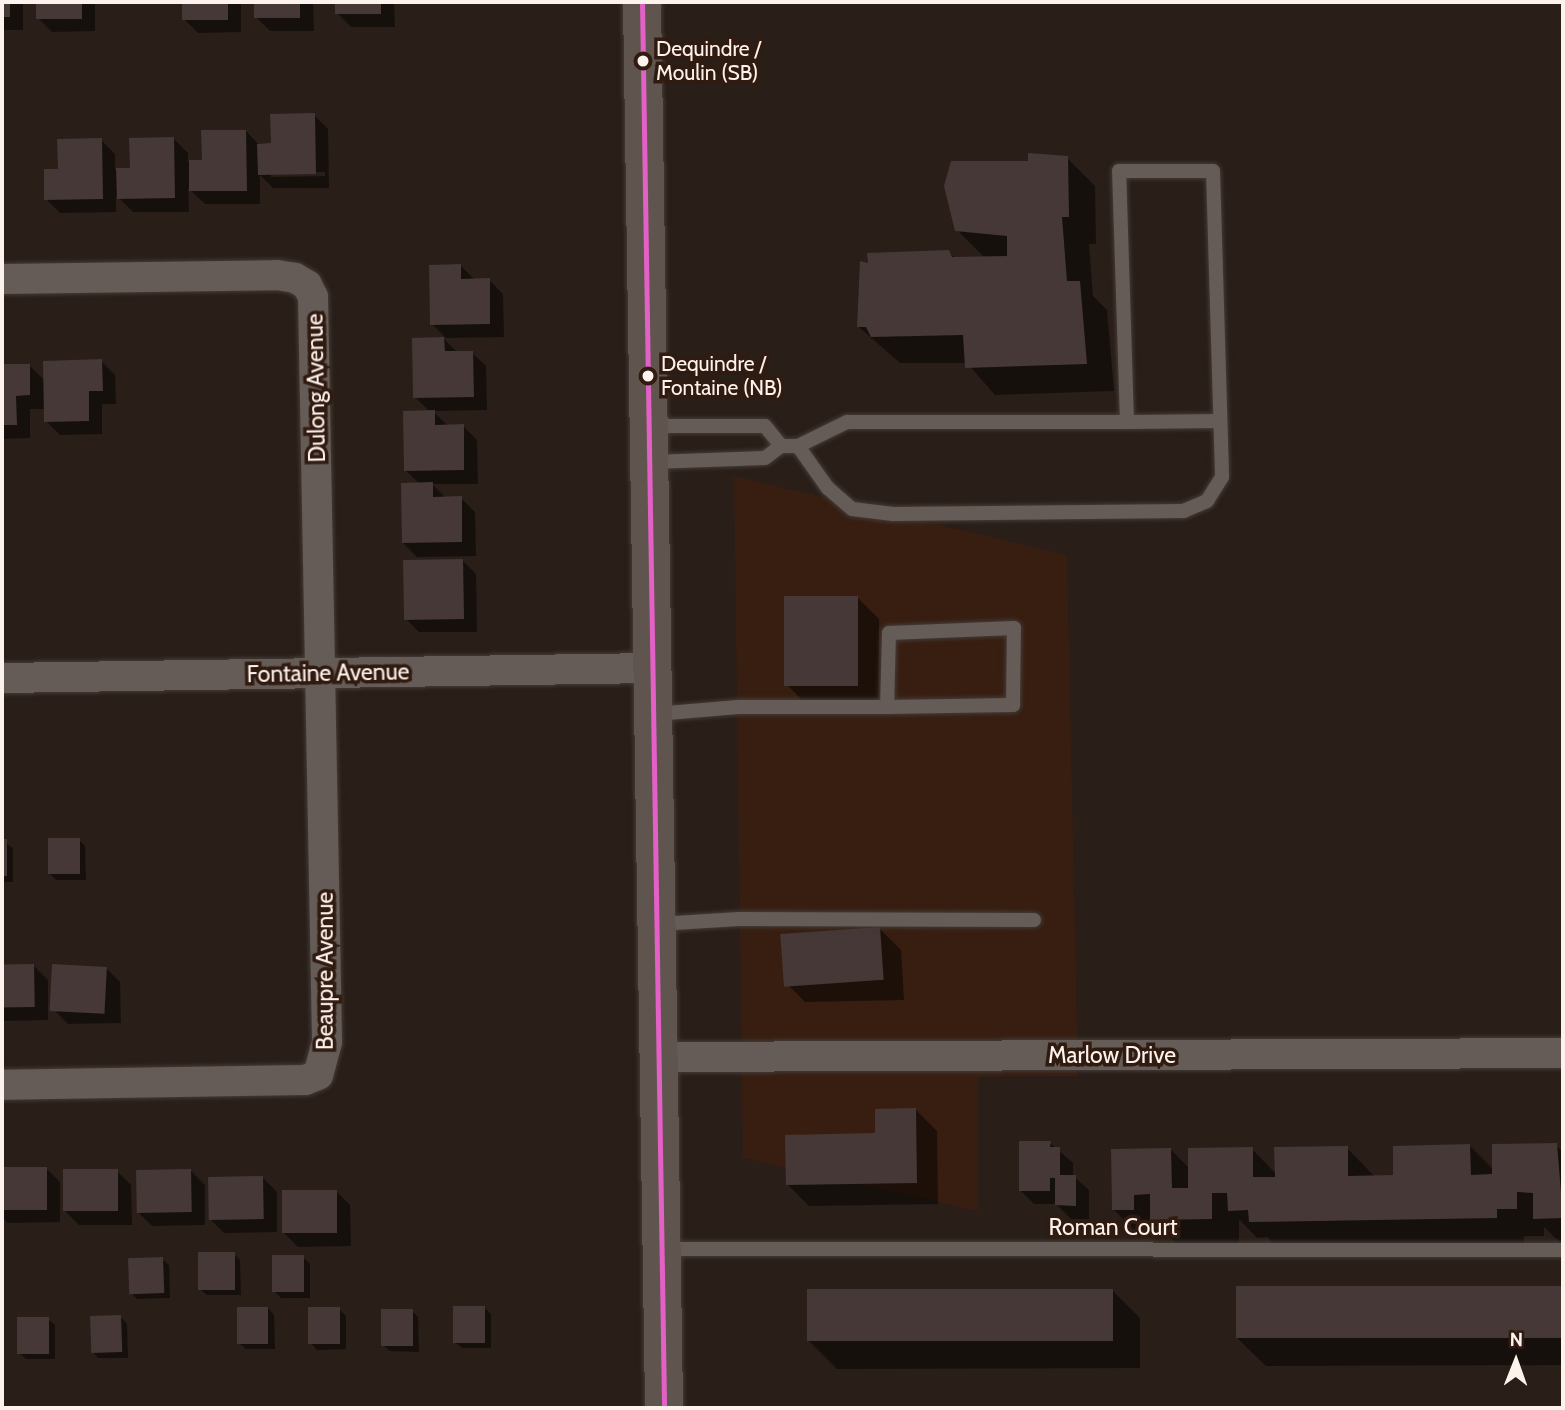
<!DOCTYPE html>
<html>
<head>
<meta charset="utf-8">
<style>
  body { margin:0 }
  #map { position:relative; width:1565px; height:1410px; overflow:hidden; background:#291e18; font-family:Cabin,sans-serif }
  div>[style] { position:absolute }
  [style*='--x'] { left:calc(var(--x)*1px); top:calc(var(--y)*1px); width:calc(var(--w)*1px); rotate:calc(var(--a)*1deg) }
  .built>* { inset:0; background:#371e11 }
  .shadow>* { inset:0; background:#0007; transform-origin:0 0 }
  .building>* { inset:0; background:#463836; transform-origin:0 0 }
  .roads { filter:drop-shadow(0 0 2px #443b37) drop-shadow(0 0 2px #443b37) }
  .service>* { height:14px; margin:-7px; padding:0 7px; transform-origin:7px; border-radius:7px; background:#655c57 }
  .minor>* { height:30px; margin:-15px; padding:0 15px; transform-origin:15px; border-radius:15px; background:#655c57 }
  .secondary>* { height:38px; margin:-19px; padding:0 19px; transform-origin:19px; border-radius:19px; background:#60554e }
  .bus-1>* { height:5px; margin:-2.5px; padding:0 2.5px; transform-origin:2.5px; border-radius:2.5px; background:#e361c6 }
  .dots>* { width:19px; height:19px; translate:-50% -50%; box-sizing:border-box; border:4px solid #301b11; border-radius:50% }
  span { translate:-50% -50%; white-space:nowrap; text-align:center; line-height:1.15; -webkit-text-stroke:7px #301b11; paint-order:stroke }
  .bus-label { font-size:21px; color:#fef2ec }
  .left { translate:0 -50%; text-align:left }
  .street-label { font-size:23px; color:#fef2ec }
  .frame { position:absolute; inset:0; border:4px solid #fef2ec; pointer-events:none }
  .north { position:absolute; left:1481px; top:1326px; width:70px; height:70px; -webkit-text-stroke:5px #301b11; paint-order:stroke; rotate:1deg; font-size:19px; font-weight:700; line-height:28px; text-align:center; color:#fef2ec }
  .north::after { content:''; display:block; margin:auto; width:24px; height:32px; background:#fef2ec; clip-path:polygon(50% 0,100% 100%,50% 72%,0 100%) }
</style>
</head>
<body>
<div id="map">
  <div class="built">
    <i style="clip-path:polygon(734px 476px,1067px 555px,1078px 1076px,978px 1077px,978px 1211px,743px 1158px)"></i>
  </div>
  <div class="shadow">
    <i style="left:2px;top:2px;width:21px;height:28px"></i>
    <i style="clip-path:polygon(38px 2px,95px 2px,95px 31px,52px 32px,38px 18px)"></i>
    <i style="clip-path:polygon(184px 2px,241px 2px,241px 32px,198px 33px,184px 19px)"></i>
    <i style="clip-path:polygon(256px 2px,313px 2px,314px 31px,270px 31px,256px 17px)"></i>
    <i style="clip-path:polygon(337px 2px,394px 2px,395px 27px,351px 27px,337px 13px)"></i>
    <i style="clip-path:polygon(evenodd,314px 115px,328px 129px,329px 188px,273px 188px,260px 175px,260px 204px,205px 204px,188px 188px,189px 212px,133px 212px,116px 195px,116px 212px,60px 213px,46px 199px,59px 171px,101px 140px,115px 154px,115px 170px,131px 170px,174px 139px,188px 153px,188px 162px,204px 162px,246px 131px,259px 145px,273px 145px,314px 115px,325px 172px,325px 176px,271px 177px,271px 173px,325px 172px)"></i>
    <i style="clip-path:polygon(1067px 158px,1095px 186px,1096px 244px,1089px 244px,1093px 296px,1107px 310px,1114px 391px,995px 395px,967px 363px,900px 363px,859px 327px,870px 266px,948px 252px,956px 259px,985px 258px,957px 230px,1029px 163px)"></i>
    <i style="clip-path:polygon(461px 266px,475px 280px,489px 280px,503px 294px,504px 337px,446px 338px,432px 324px)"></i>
    <i style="clip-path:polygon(444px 339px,458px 353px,472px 353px,486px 366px,487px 410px,433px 411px,448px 426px,463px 426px,477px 440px,478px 484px,432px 484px,446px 498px,461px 498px,475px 512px,476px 556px,417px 557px,403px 543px,420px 484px,405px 470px,430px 412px,415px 397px)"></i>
    <i style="clip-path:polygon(101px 361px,115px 375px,116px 404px,102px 404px,102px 434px,60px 435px,46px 421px,46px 409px,30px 409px,30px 438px,2px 439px,2px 366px,29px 365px,45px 381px)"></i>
    <i style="clip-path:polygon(462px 560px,476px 574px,477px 632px,419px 632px,405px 618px)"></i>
    <i style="clip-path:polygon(858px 598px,879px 619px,879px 708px,808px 706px,787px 685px)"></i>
    <i style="clip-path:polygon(79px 840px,85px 846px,86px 880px,56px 880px,50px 874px)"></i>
    <i style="clip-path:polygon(2px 841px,13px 848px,13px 882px,2px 882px)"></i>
    <i style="clip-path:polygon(880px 929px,901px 950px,904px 1000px,805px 1002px,784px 981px)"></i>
    <i style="clip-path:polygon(2px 965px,34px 966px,48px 980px,48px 1020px,2px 1021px)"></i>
    <i style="clip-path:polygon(106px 968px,120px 982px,121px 1023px,68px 1024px,54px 1010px)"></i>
    <i style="clip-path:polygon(916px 1110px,937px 1131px,938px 1204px,809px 1206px,788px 1185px)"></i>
    <i style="clip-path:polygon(1050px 1143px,1073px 1163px,1073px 1176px,1089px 1190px,1089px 1219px,1071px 1219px,1056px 1204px,1034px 1204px,1020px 1190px)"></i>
    <i style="clip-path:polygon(1556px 1145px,1563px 1152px,1563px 1245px,1544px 1227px,1544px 1236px,1524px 1236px,1524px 1245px,1278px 1248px,1267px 1237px,1257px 1238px,1239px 1219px,1239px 1246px,1180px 1247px,1161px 1228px,1161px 1237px,1141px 1237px,1113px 1209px,1171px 1150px,1190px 1169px,1252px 1149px,1276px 1174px,1347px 1148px,1375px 1177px,1395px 1177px,1470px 1146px,1494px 1170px)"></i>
    <i style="clip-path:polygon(46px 1168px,60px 1182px,60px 1222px,8px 1223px,2px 1217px,2px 1169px)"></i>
    <i style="clip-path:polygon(117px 1171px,131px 1185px,132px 1225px,79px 1225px,65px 1211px)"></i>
    <i style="clip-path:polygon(191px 1171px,205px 1185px,205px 1225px,152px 1226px,138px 1212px)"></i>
    <i style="clip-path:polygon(263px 1178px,277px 1192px,277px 1232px,224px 1233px,210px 1219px)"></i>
    <i style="clip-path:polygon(336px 1191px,350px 1205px,351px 1246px,298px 1247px,284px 1233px)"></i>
    <i style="clip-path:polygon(234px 1254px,240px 1260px,241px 1295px,207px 1295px,200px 1289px)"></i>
    <i style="clip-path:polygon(303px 1257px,310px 1264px,310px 1298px,281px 1298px,274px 1291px)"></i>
    <i style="clip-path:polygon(162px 1259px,169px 1265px,170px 1298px,137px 1299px,131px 1293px)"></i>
    <i style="clip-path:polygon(1563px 1287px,1563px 1365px,1266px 1366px,1238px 1339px,1238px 1289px)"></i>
    <i style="clip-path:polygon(1112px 1290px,1140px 1318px,1140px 1368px,837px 1369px,809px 1341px)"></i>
    <i style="clip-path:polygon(484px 1307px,491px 1314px,491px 1348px,462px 1348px,455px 1342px)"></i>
    <i style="clip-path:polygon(268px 1308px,274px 1315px,275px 1349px,246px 1349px,239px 1343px)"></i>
    <i style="clip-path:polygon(339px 1309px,346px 1316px,346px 1349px,317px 1350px,311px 1343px)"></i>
    <i style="clip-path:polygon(412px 1311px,418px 1317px,419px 1352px,390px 1351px,383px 1345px)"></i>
    <i style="clip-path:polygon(121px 1317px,127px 1324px,128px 1358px,98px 1358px,92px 1351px)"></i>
    <i style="clip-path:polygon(48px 1319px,55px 1325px,55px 1359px,26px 1359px,19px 1353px)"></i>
  </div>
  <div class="building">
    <i style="left:2px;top:2px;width:8px;height:15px"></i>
    <i style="left:36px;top:2px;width:46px;height:17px"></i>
    <i style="left:182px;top:2px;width:46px;height:18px"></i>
    <i style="left:254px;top:2px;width:46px;height:16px"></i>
    <i style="left:335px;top:2px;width:46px;height:12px"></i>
    <i style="clip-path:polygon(315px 113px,316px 174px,258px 175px,257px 144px,271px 143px,270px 114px)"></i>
    <i style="clip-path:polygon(201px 130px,246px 130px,247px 191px,189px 191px,189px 160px,202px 160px)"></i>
    <i style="clip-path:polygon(174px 137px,175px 198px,117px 199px,116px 168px,130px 168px,129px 138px)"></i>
    <i style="clip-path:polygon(102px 138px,103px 199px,44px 200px,44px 169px,58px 169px,57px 139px)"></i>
    <i style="clip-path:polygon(1028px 153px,1068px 156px,1069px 217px,1062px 217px,1067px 281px,1080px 281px,1087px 364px,965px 368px,963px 335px,871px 337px,866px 327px,857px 327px,860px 261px,868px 263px,867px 253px,949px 250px,952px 257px,1007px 256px,1007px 236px,955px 231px,944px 186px,951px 161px,1028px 161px)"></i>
    <i style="clip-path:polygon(461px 264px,461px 279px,490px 278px,490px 324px,430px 325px,429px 265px)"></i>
    <i style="clip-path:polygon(444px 337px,445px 351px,473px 351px,474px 397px,413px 398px,412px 338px)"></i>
    <i style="clip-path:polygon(102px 359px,103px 391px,89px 391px,89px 421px,44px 422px,43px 361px)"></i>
    <i style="clip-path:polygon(2px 364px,30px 364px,30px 395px,16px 396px,17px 425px,2px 425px)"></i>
    <i style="clip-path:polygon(435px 410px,435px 425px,464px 424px,464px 470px,404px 471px,403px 411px)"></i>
    <i style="clip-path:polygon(433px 482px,433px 497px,462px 496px,462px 542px,402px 543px,401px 483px)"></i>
    <i style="left:463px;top:559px;width:60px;height:60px;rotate:89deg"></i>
    <i style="left:784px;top:596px;width:74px;height:90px"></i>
    <i style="left:48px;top:838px;width:32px;height:36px"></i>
    <i style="left:2px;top:839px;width:5px;height:37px"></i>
    <i style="left:880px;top:927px;width:53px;height:100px;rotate:86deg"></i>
    <i style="left:34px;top:964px;width:43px;height:32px;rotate:89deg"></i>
    <i style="left:52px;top:964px;width:55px;height:47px;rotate:3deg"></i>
    <i style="clip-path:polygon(916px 1108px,917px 1183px,786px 1185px,785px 1135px,875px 1133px,875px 1109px)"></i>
    <i style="clip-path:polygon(1019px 1141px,1051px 1141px,1050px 1147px,1060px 1147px,1060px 1175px,1076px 1175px,1076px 1206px,1055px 1205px,1055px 1178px,1050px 1178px,1050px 1191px,1019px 1191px)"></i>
    <i style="clip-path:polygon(1557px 1143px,1563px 1218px,1533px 1219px,1533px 1193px,1517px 1192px,1517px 1209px,1497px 1209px,1497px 1218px,1249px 1222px,1248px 1210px,1228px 1211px,1227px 1193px,1212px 1193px,1212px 1219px,1150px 1220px,1150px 1194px,1134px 1195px,1134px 1210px,1112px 1210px,1111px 1149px,1171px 1148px,1172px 1188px,1188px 1188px,1188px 1148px,1253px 1147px,1253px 1177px,1275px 1177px,1274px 1147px,1348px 1146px,1348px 1176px,1393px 1175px,1393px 1146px,1470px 1144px,1471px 1175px,1492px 1174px,1492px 1144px)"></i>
    <i style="left:2px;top:1167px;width:45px;height:43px"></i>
    <i style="left:118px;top:1169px;width:42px;height:55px;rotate:90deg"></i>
    <i style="left:191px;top:1169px;width:43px;height:55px;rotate:89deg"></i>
    <i style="left:263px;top:1176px;width:43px;height:55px;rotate:89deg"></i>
    <i style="left:282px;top:1190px;width:55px;height:43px"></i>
    <i style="left:198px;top:1252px;width:37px;height:38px"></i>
    <i style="left:272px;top:1255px;width:32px;height:37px"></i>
    <i style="left:163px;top:1257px;width:36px;height:35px;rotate:88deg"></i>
    <i style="left:1563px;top:1286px;width:52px;height:327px;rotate:90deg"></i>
    <i style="left:1113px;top:1289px;width:52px;height:306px;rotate:90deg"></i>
    <i style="left:453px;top:1306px;width:32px;height:37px"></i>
    <i style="left:237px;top:1307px;width:31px;height:37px"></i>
    <i style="left:308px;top:1307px;width:32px;height:37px"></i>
    <i style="left:381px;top:1309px;width:32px;height:37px"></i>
    <i style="left:121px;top:1315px;width:37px;height:31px;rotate:88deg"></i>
    <i style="left:17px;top:1317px;width:32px;height:37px"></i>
  </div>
  <div class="roads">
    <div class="service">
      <i style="--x:1127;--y:422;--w:93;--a:-0.6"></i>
      <i style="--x:649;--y:426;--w:116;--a:0"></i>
      <i style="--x:765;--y:426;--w:26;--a:51"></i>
      <i style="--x:652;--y:462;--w:113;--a:-2"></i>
      <i style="--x:765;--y:458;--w:20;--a:-37"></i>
      <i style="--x:781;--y:446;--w:17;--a:0"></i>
      <i style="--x:798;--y:446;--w:55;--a:-26.1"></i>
      <i style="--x:847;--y:422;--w:280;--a:0"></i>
      <i style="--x:1127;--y:422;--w:251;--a:-91.8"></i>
      <i style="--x:1119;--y:171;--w:94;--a:0"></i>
      <i style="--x:1213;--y:171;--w:306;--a:88.3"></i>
      <i style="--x:1222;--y:477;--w:28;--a:122"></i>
      <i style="--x:1207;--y:501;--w:25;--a:157"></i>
      <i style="--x:1184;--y:511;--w:291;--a:179.4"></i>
      <i style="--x:893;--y:514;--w:41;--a:-173"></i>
      <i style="--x:852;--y:509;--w:33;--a:-139"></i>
      <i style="--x:827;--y:487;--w:50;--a:-125.3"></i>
      <i style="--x:656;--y:714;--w:82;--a:-4.9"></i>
      <i style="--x:738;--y:707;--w:149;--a:0"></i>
      <i style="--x:887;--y:707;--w:126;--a:-0.9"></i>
      <i style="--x:1013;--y:705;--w:77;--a:-89.3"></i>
      <i style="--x:1014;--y:628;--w:125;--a:177.7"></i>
      <i style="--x:889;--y:633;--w:74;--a:91.5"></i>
      <i style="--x:659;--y:924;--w:80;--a:-3.6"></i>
      <i style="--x:739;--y:919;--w:295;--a:0.2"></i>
      <i style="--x:664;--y:1249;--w:899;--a:0.06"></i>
    </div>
    <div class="minor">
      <i style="--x:2;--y:279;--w:275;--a:-0.8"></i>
      <i style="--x:277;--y:275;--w:18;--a:9"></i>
      <i style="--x:295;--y:278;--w:14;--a:30"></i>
      <i style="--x:307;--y:285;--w:13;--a:63"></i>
      <i style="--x:313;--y:297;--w:745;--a:88.92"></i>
      <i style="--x:327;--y:1042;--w:34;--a:105"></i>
      <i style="--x:318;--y:1075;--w:14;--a:159"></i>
      <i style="--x:305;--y:1080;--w:303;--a:179.1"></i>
      <i style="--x:2;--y:678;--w:652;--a:-0.88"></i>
      <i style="--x:660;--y:1057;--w:903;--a:-0.25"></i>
    </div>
    <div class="secondary">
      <i style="--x:642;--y:2;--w:1406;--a:89.1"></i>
    </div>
  </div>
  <div class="bus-1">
    <i style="--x:642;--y:2;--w:1406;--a:89.1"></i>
  </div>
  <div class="dots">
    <i style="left:643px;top:61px;background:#fef2ec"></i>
    <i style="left:648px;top:376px;background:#fef2ec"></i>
  </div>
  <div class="bus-label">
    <span class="left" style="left:656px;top:61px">Dequindre /<br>Moulin (SB)</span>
    <span class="left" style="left:661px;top:376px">Dequindre /<br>Fontaine (NB)</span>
  </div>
  <div class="street-label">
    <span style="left:316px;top:388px;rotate:-91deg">Dulong Avenue</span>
    <span style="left:328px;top:673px;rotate:-1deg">Fontaine Avenue</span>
    <span style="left:325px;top:971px;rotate:-90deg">Beaupre Avenue</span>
    <span style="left:1112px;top:1055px">Marlow Drive</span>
    <span style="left:1113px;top:1227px">Roman Court</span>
  </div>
  <div class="frame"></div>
  <div class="north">N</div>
</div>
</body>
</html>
